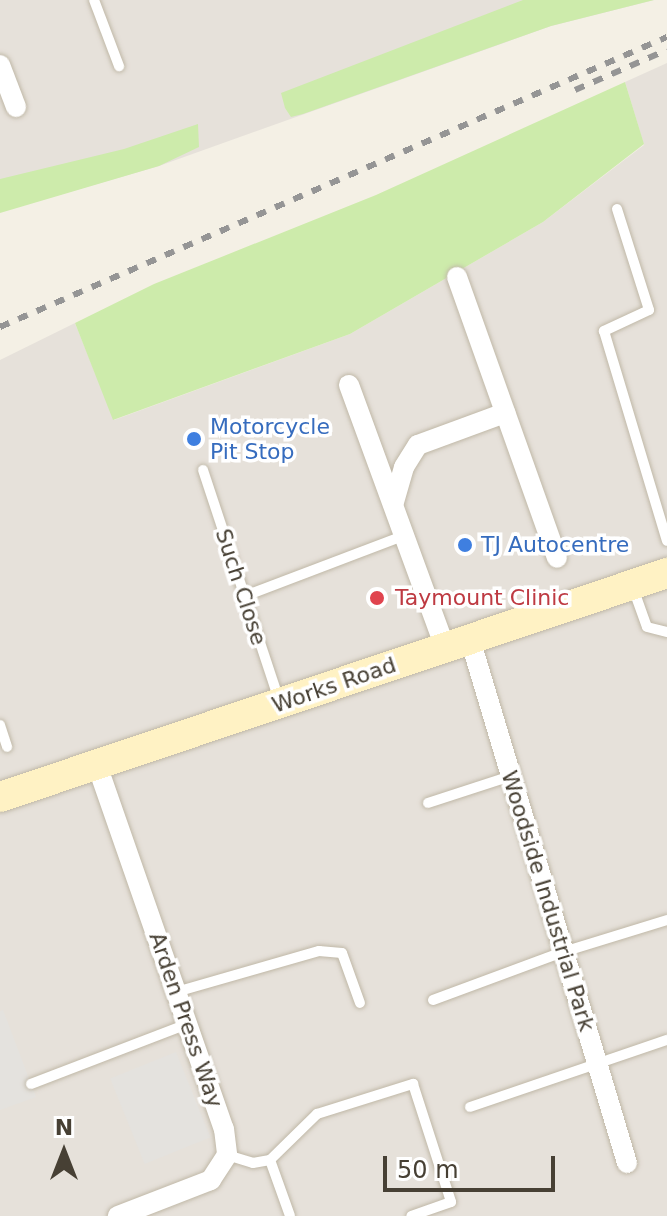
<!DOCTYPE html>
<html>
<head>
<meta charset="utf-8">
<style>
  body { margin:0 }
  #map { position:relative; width:667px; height:1216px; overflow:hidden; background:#f4f0e5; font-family:"DejaVu Sans",sans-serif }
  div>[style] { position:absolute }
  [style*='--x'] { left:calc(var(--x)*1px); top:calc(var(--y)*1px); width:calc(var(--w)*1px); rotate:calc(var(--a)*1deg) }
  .industrial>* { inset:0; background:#e6e1da }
  .green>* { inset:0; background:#cdebab }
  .parking>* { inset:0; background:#e4e2de; transform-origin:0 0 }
  .roads { filter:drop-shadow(0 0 2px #c0b8a7) drop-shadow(0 0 2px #c0b8a7) }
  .lane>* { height:10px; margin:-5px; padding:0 5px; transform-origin:5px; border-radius:5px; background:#fff }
  .street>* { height:20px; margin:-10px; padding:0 10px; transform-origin:10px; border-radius:10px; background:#fff }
  .secondary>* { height:30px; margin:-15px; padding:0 15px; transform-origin:15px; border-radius:15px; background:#fff2c4 }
  .rail>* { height:6px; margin-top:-3px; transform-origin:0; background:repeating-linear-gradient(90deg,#959595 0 10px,transparent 0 20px) }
  .dots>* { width:22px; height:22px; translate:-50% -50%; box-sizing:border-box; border:4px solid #fff; border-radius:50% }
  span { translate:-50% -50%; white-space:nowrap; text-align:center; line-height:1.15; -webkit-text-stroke:7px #fff; paint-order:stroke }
  .shop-label { font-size:22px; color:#366cbe }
  .left { translate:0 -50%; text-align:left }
  .street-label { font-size:22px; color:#474034 }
  .health-label { font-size:22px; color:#be3a42 }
  .north { position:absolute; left:24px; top:1112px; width:80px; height:80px; -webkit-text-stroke:6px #fff; paint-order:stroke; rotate:0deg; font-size:22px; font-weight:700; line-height:32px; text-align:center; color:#474034 }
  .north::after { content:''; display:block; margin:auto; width:28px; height:36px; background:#474034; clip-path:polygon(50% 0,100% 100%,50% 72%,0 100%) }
  .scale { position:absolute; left:383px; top:1156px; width:172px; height:36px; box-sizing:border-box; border:4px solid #474034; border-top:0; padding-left:10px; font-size:24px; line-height:28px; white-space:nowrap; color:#474034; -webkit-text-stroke:6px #fff; paint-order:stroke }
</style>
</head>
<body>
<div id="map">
  <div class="industrial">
    <i style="clip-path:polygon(0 0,654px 0,551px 26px,159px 166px,0 212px)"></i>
    <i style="clip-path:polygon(667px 63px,667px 1216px,0 1216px,0 360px,75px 323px,114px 420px,350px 334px,543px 222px,644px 145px,625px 82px)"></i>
  </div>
  <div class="green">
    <i style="clip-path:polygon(523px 0,654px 0,551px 26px,303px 114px,291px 117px,285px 108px,281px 93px)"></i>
    <i style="clip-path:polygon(625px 82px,644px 144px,543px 222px,350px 334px,113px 420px,75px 323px,154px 284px,376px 195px)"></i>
    <i style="clip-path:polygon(198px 124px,199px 147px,159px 166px,0 213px,0 179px,124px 149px)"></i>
  </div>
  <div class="parking">
    <i style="clip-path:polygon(3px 1010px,36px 1097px,0 1110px,0 1011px)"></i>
    <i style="left:176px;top:1052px;width:92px;height:71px;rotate:68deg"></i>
  </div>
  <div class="roads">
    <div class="lane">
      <i style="--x:94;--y:0;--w:71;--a:69.3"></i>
      <i style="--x:617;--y:209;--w:106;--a:72.4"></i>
      <i style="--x:649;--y:310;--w:50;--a:155"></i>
      <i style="--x:604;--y:331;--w:219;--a:73.3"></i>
      <i style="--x:203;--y:470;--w:242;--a:71.7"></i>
      <i style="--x:633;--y:588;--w:41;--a:70.3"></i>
      <i style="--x:647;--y:627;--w:21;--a:14"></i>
      <i style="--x:245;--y:596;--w:172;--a:-20.8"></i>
      <i style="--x:0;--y:725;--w:23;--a:72"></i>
      <i style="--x:428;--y:803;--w:87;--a:-18"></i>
      <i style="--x:176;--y:992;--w:149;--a:-16"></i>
      <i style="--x:319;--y:951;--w:23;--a:5"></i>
      <i style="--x:342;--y:953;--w:53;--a:70.2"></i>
      <i style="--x:433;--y:1000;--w:139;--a:-20.3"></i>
      <i style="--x:563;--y:952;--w:109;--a:-17.1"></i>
      <i style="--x:31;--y:1084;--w:167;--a:-21"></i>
      <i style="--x:470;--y:1107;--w:208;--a:-18.8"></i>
      <i style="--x:227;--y:1155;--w:27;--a:17"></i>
      <i style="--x:253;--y:1163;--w:17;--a:-10"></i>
      <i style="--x:270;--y:1160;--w:66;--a:-44.4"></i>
      <i style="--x:317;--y:1114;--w:101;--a:-17.4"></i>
      <i style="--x:413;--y:1084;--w:124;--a:72.1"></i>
      <i style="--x:451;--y:1202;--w:42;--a:160.7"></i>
      <i style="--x:270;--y:1160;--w:59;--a:70.3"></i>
    </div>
    <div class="street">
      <i style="--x:0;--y:65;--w:45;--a:69.1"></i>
      <i style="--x:457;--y:277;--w:298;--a:70.4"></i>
      <i style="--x:349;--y:385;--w:280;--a:69.9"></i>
      <i style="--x:394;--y:502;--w:36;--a:-74"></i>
      <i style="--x:404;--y:467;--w:26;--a:-58"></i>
      <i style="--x:418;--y:445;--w:93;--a:-20.2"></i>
      <i style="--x:470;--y:639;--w:547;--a:73.32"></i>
      <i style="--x:97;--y:765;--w:386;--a:70.8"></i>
      <i style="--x:224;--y:1129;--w:26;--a:83"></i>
      <i style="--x:227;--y:1155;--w:30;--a:123"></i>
      <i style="--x:211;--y:1180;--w:100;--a:158.8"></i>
    </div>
    <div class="secondary">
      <i style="--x:0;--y:797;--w:704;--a:-18.56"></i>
    </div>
  </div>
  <div class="rail">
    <i style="--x:575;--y:90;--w:100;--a:-23.5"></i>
    <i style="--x:0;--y:327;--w:727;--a:-23.5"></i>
  </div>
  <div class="dots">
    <i style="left:194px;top:439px;background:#3f7fe0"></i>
    <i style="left:465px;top:545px;background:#3f7fe0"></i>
    <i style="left:377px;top:598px;background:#e0444e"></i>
  </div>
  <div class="shop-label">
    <span class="left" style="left:210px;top:439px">Motorcycle<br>Pit Stop</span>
    <span class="left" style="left:481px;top:545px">TJ Autocentre</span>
  </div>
  <div class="street-label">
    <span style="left:241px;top:587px;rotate:72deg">Such Close</span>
    <span style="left:334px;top:685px;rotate:-19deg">Works Road</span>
    <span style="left:548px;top:901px;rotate:73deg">Woodside Industrial Park</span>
    <span style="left:186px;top:1020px;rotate:71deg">Arden Press Way</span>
  </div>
  <div class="health-label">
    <span class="left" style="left:395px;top:598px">Taymount Clinic</span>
  </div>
  <div class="north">N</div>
  <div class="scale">50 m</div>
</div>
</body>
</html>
